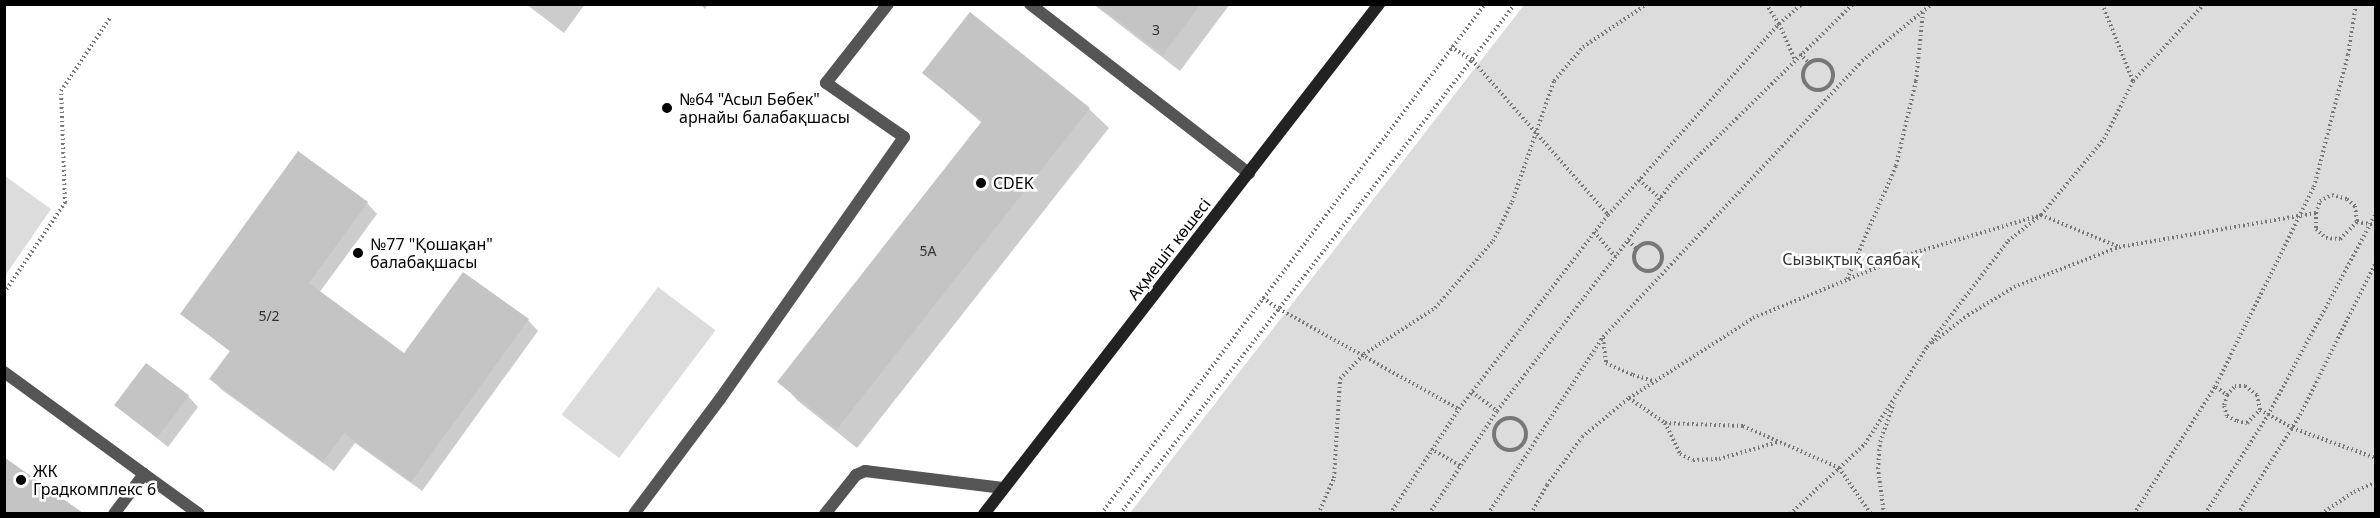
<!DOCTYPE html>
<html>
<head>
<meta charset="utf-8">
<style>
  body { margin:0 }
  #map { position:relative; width:2380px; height:518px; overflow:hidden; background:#fff; font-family:"Noto Sans",sans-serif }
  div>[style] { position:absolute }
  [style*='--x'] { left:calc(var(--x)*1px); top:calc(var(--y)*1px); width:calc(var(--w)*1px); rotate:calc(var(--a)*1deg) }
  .green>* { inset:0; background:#dcdcdc; transform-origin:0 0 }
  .shadow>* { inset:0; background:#0003 }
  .building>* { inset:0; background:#c4c4c4; transform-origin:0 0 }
  .path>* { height:4px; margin-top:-2px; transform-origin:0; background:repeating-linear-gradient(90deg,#777 0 1.5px,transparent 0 4.5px) }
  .path>.ring { margin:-2px; padding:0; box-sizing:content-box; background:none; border:4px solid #777; border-radius:50% }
  .lane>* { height:12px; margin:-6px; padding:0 6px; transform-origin:6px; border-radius:6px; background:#555 }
  .secondary>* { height:12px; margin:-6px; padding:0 6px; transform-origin:6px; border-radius:6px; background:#222 }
  .dots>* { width:16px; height:16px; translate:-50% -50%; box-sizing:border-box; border:3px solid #fff; border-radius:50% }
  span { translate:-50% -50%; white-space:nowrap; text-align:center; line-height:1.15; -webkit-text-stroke:5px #fff; paint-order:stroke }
  .number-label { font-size:14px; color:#313131 }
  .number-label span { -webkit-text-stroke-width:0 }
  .poi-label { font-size:16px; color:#000 }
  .left { translate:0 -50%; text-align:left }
  .street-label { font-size:16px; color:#000 }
  .park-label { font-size:16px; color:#333 }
  .frame { position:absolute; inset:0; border:6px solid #000; pointer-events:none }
</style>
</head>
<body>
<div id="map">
  <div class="green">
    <i style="clip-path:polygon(1524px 5px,2375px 5px,2375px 513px,1130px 513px)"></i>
    <i style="clip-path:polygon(5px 176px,51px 209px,5px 276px)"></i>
    <i style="left:658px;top:287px;width:72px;height:160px;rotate:37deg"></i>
  </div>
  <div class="shadow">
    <i style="clip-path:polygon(526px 4px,585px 4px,564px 33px)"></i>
    <i style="clip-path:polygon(700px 4px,708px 4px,705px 9px)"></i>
    <i style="clip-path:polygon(1093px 4px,1230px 4px,1180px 71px)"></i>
    <i style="clip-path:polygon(924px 73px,1089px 109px,1109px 128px,857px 448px,798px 401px,779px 381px,982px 123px)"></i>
    <i style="clip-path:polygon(367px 203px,377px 214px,319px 293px,404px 355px,528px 320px,538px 331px,422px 491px,355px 443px,334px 471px,222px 390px,211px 379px,231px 352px,182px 314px)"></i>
    <i style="clip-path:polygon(188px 396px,198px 407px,168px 447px,115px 405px)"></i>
    <i style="clip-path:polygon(4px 458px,69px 505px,77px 514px,4px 514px)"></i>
  </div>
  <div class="building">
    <i style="clip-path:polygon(1096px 4px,1201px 4px,1163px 55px)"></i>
    <i style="clip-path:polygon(970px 12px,1090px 108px,837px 429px,777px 382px,982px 121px,922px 73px)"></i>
    <i style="clip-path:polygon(298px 151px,368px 202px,309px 283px,404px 353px,463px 272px,529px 319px,411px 482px,344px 433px,323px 462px,209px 379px,230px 351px,180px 314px)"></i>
    <i style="left:146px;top:363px;width:54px;height:53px;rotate:37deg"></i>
    <i style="clip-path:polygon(4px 457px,83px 513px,4px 513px)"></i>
  </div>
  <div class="path">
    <i style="--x:1766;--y:4;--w:24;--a:57"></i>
    <i style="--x:1779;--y:24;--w:39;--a:66"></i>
    <i style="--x:2102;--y:4;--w:83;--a:68.1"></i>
    <i style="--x:1451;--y:47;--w:25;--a:32"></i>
    <i style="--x:1472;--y:60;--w:206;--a:48.7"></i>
    <i style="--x:1800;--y:54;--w:13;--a:45"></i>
    <i class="ring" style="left:1803px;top:60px;width:26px;height:26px"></i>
    <i style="--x:1639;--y:180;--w:29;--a:41"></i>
    <i style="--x:2316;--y:213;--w:16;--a:90"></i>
    <i style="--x:2316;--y:229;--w:13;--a:42"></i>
    <i style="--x:2326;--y:238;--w:14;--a:4"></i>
    <i style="--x:2340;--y:239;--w:24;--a:-45"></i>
    <i style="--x:1594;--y:232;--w:33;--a:49"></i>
    <i style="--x:1628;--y:241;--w:12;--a:42"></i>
    <i class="ring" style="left:1634px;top:243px;width:24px;height:24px"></i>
    <i style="--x:1847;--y:279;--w:123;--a:-66.6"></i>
    <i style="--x:1896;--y:166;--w:87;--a:-76.8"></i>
    <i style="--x:1916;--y:81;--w:69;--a:-84.2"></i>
    <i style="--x:4;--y:293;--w:109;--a:-55.9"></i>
    <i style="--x:65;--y:203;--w:112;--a:-92"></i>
    <i style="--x:61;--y:91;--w:88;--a:-56.1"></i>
    <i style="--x:1263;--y:298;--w:19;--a:35"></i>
    <i style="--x:1279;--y:309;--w:206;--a:29.1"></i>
    <i style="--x:1603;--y:338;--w:25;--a:83"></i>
    <i style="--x:1606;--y:363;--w:30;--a:24"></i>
    <i style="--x:1633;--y:375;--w:22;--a:16"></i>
    <i style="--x:1932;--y:343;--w:46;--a:-37.9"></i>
    <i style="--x:1968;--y:315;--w:54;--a:-31.3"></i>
    <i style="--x:2014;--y:287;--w:112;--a:-20.9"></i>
    <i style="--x:2216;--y:387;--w:14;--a:36"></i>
    <i style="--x:2227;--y:395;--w:12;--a:-48"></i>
    <i style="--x:2235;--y:386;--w:10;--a:0"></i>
    <i style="--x:2245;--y:386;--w:15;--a:37"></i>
    <i style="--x:2257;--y:395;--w:15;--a:79"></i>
    <i style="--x:2260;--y:410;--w:37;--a:29"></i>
    <i style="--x:2292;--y:428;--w:89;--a:19.7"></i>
    <i style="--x:1472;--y:392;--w:31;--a:37"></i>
    <i style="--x:2227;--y:395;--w:11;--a:105"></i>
    <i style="--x:2224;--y:406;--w:10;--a:73"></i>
    <i style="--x:2227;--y:416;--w:11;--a:27"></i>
    <i style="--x:2237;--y:421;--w:10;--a:11"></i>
    <i style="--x:2247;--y:423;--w:18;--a:-45"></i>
    <i style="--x:1629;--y:398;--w:44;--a:34.8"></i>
    <i style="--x:1665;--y:423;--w:78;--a:2.2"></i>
    <i style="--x:1743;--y:426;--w:105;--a:23.6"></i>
    <i style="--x:1839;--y:468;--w:56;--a:55.2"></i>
    <i class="ring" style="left:1494px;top:418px;width:28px;height:28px"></i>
    <i style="--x:1665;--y:423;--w:34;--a:64"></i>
    <i style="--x:1680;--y:454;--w:14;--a:25"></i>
    <i style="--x:1693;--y:460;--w:26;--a:-2"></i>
    <i style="--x:1719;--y:459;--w:61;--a:-16.1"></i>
    <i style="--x:1431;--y:449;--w:34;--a:30"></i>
    <i style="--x:1101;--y:514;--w:638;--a:-53.02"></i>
    <i style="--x:1120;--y:514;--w:645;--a:-52.24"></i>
    <i style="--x:1318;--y:514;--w:39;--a:-66"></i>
    <i style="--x:1334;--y:478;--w:99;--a:-86.5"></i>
    <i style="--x:1340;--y:379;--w:35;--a:-46"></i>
    <i style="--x:1364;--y:354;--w:85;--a:-32.9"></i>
    <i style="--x:1435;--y:308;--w:89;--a:-49.1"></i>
    <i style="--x:1493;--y:241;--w:43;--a:-64"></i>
    <i style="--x:1512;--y:202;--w:128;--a:-70.9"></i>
    <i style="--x:1554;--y:81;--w:45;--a:-49.5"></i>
    <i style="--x:1583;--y:47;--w:77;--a:-33.9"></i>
    <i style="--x:1390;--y:514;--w:126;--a:-56.7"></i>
    <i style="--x:1459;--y:409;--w:245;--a:-52.5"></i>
    <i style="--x:1608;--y:215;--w:256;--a:-48.2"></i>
    <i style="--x:1779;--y:24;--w:30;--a:-41"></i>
    <i style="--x:1429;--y:514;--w:123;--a:-56.6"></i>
    <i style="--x:1497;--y:411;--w:292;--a:-52.5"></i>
    <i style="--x:1675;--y:179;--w:250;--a:-44.5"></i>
    <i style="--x:1488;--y:514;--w:211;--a:-57"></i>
    <i style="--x:1603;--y:337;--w:378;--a:-46.8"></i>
    <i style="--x:1862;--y:61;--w:90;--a:-39.2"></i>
    <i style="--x:1531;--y:514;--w:33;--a:-61"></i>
    <i style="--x:1547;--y:485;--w:59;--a:-53.9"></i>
    <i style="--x:1582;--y:437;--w:61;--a:-39.7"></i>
    <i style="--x:1629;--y:398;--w:148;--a:-32.8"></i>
    <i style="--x:1753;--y:318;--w:166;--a:-22.2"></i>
    <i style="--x:1907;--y:255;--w:140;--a:-16.6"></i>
    <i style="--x:2041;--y:215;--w:84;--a:22.3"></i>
    <i style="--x:2119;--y:247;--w:200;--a:-9.8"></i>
    <i style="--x:2316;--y:213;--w:13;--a:-72"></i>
    <i style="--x:2320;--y:201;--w:13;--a:-27"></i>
    <i style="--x:2332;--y:195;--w:16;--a:15"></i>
    <i style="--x:2347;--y:199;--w:11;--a:41"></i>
    <i style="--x:2355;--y:206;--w:16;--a:83"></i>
    <i style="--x:2357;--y:222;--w:19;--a:9"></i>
    <i style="--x:1790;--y:514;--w:103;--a:-43"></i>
    <i style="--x:1865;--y:444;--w:115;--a:-57.4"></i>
    <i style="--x:1927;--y:347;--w:133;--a:-52.6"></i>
    <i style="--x:2008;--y:241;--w:42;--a:-38.2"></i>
    <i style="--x:2041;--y:215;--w:99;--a:-50.3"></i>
    <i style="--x:2104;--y:139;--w:65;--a:-63.4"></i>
    <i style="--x:2133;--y:81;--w:105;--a:-47.3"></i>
    <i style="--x:1884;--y:514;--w:45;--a:-97.6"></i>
    <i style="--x:1878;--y:469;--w:27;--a:-86"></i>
    <i style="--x:1880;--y:442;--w:41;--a:-70.3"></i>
    <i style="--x:2134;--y:514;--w:151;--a:-57.5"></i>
    <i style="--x:2215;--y:387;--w:223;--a:-63.7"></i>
    <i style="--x:2314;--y:187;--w:136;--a:-75.6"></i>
    <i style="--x:2348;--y:55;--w:52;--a:-81.1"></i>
    <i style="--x:2205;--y:514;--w:117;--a:-57.5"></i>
    <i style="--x:2268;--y:415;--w:228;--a:-61.8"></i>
    <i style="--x:2238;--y:514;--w:117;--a:-57.9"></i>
    <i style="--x:2300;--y:415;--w:171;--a:-63.6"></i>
    <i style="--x:2321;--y:514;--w:40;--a:-34"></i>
    <i style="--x:2354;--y:492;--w:24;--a:-24"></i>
  </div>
  <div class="lane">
    <i style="--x:1030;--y:4;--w:277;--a:37.7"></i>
    <i style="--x:4;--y:372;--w:173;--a:36.1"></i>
    <i style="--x:144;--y:474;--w:50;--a:126.9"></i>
    <i style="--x:144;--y:474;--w:68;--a:36"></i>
    <i style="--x:634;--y:514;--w:144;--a:-53.2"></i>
    <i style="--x:720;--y:399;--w:320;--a:-54.9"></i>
    <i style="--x:904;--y:137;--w:95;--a:-145.3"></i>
    <i style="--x:826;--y:83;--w:100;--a:-51.9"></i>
    <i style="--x:825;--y:514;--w:50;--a:-51.5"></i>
    <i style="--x:856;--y:475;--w:10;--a:-24"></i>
    <i style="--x:865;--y:471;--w:139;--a:7"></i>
  </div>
  <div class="secondary">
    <i style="--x:984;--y:514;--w:645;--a:-52.24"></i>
  </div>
  <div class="dots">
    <i style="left:667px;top:108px;background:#000"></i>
    <i style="left:981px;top:183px;background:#000"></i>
    <i style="left:358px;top:253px;background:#000"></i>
    <i style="left:21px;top:480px;background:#000"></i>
  </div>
  <div class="number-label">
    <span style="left:1156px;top:30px">3</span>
    <span style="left:928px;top:251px">5А</span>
    <span style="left:269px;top:316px">5/2</span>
  </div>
  <div class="poi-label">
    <span class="left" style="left:679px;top:108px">№64 "Асыл Бөбек"<br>арнайы балабақшасы</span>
    <span class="left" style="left:993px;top:183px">CDEK</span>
    <span class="left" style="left:370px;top:253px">№77 "Қошақан"<br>балабақшасы</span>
    <span class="left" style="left:33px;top:480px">ЖК<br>Градкомплекс 6</span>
  </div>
  <div class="street-label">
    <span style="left:1169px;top:249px;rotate:-52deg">Ақмешіт көшесі</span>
  </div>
  <div class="park-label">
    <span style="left:1851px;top:259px">Сызықтық саябақ</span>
  </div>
  <div class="frame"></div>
</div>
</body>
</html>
